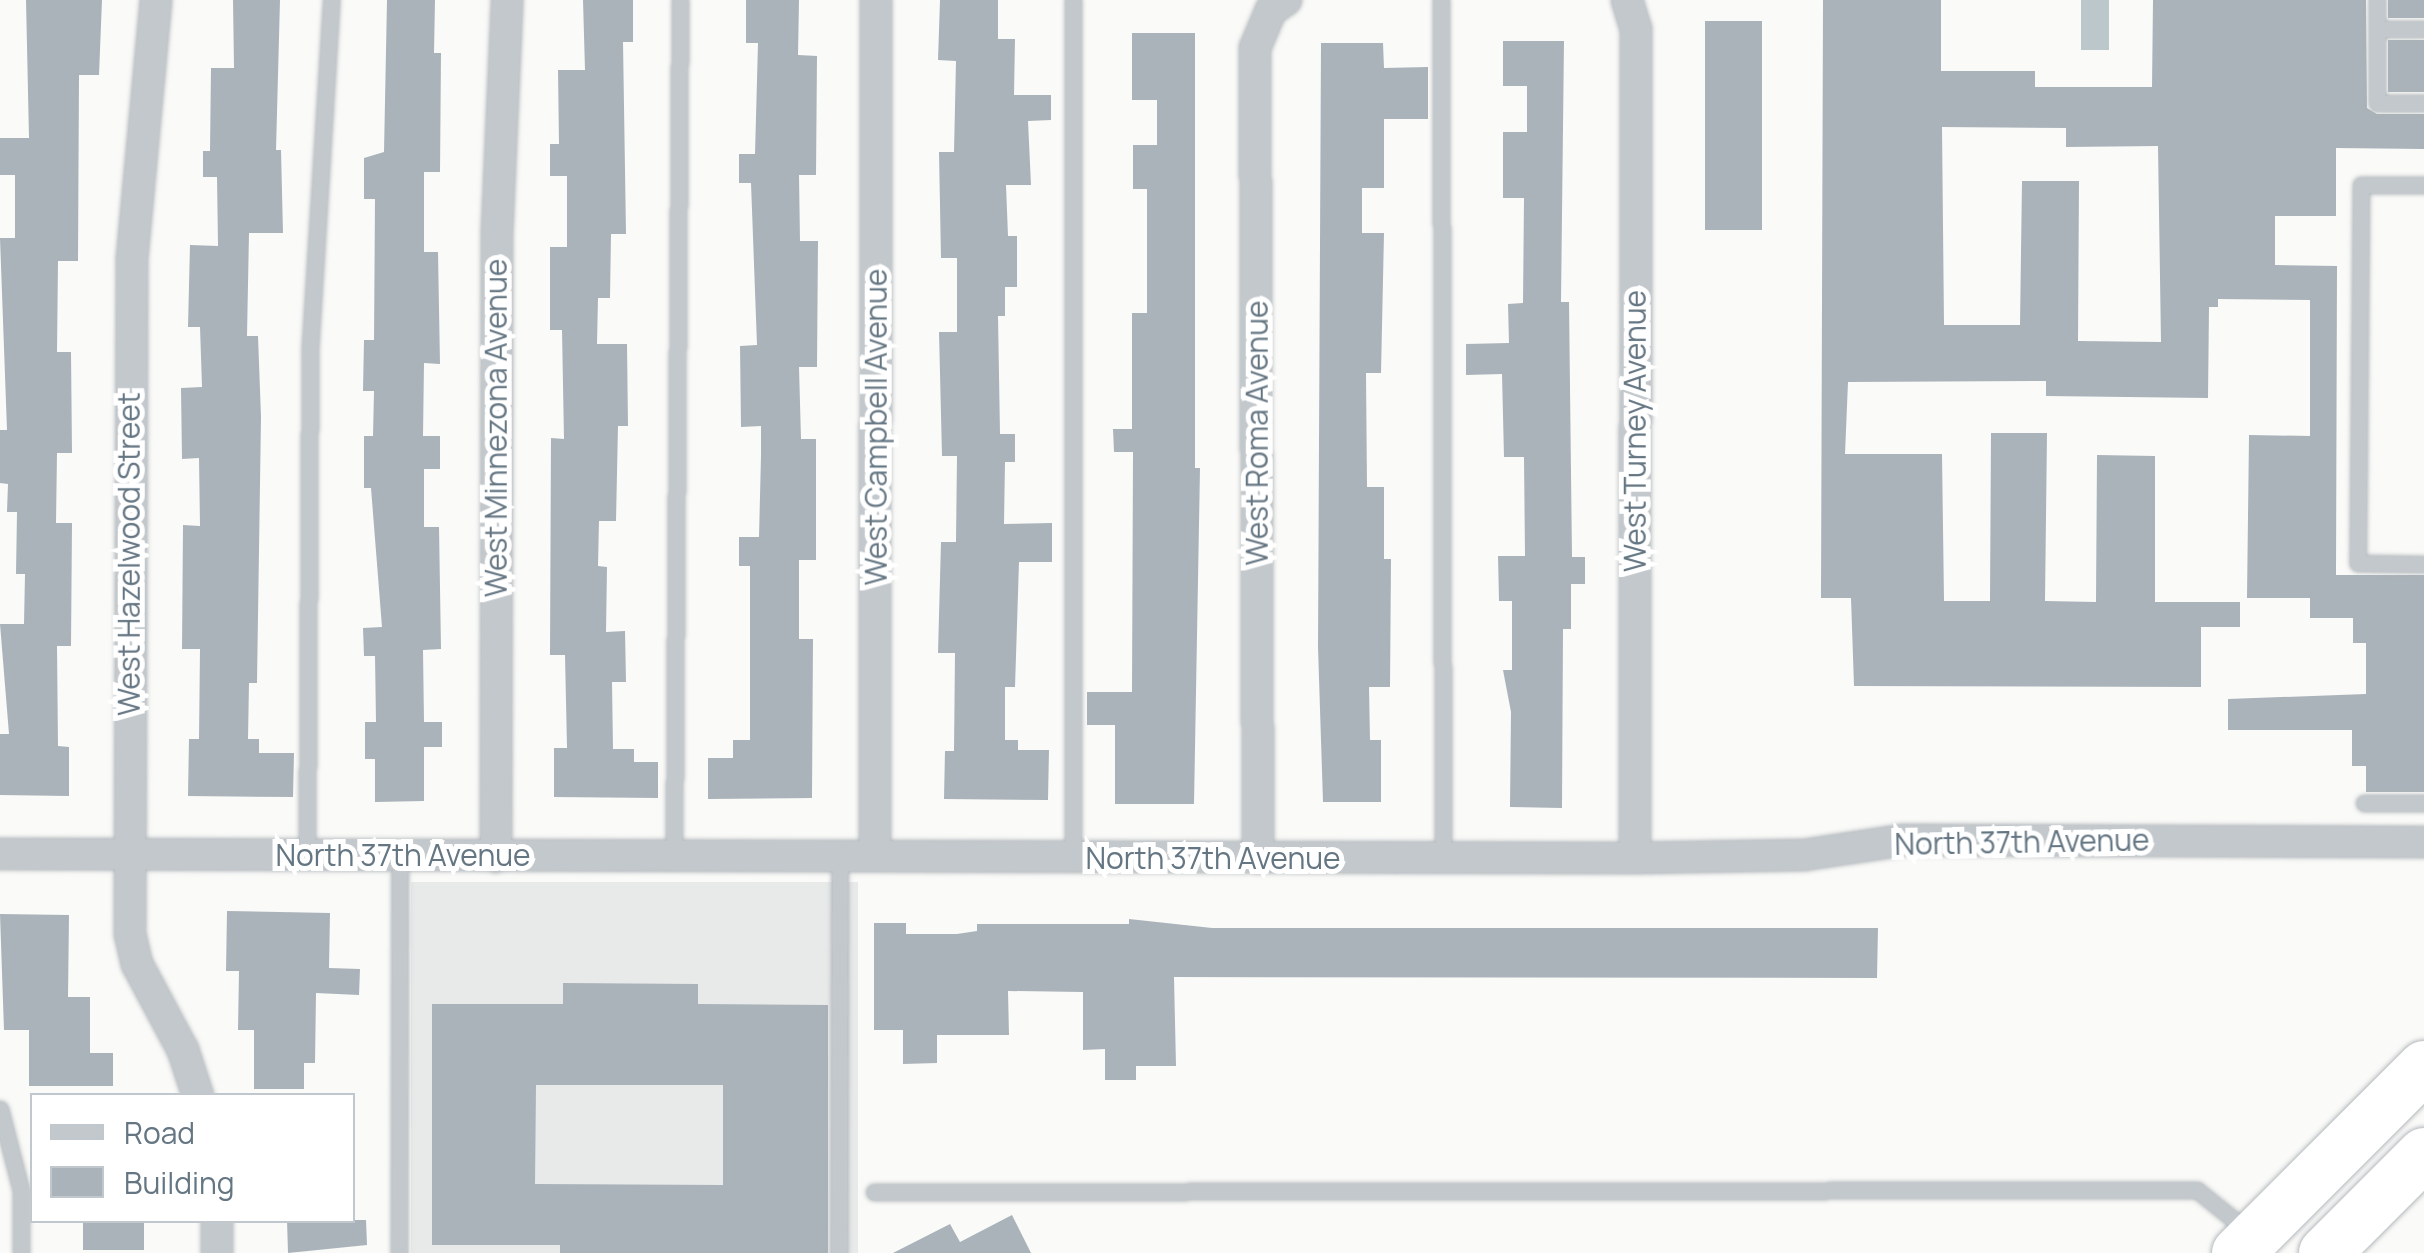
<!DOCTYPE html>
<html>
<head>
<meta charset="utf-8">
<style>
  body { margin:0 }
  #map { position:relative; width:2424px; height:1253px; overflow:hidden; background:#fafaf8; font-family:Manrope,sans-serif }
  div>[style] { position:absolute }
  [style*='--x'] { left:calc(var(--x)*1px); top:calc(var(--y)*1px); width:calc(var(--w)*1px); rotate:calc(var(--a)*1deg) }
  .built>* { inset:0; background:#e8e9e9; transform-origin:0 0 }
  .water>* { inset:0; background:#bbc7cb; transform-origin:0 0 }
  .building>* { inset:0; background:#aab3b9; transform-origin:0 0 }
  .roads { filter:drop-shadow(0 0 2px #b4b9bd) drop-shadow(0 0 2px #b4b9bd) }
  .service>* { height:15px; margin:-7.5px; padding:0 7.5px; transform-origin:7.5px; border-radius:7.5px; background:#c3c8cc }
  .minor>* { height:30px; margin:-15px; padding:0 15px; transform-origin:15px; border-radius:15px; background:#c3c8cc }
  .trunk>* { height:52px; margin:-26px; padding:0 26px; transform-origin:26px; border-radius:26px; background:#fff }
  span { translate:-50% -50%; white-space:nowrap; text-align:center; line-height:1.15; -webkit-text-stroke:10px #fff; paint-order:stroke }
  .street-label { font-size:30px; color:#657683 }
  .legend { position:absolute; left:30px; top:1093px; width:325px; height:130px; box-sizing:border-box; background:#fff; border:2px solid #c1c8cd; margin:0; padding:12px 18px; list-style:none; font-size:30px; color:#657683 }
  .legend li { display:flex; align-items:center; gap:20px; height:50px }
  .legend b { width:50px; border:2px solid #c1c8cd }
</style>
</head>
<body>
<div id="map">
  <div class="built">
    <i style="left:411px;top:882px;width:447px;height:371px"></i>
  </div>
  <div class="water">
    <i style="left:2081px;top:0;width:28px;height:50px"></i>
  </div>
  <div class="building">
    <i style="clip-path:polygon(26px 0,102px 0,99px 75px,79px 75px,78px 261px,58px 261px,57px 352px,71px 352px,72px 453px,57px 453px,56px 523px,72px 523px,71px 646px,57px 646px,58px 746px,69px 747px,69px 796px,0 795px,0 734px,9px 734px,0 624px,24px 624px,25px 574px,16px 574px,17px 512px,7px 512px,8px 484px,0 483px,0 430px,7px 430px,0 238px,15px 238px,15px 175px,0 175px,0 138px,29px 138px)"></i>
    <i style="clip-path:polygon(233px 0,280px 0,276px 150px,281px 150px,283px 233px,249px 233px,247px 336px,258px 336px,261px 417px,257px 683px,249px 683px,248px 739px,259px 739px,259px 753px,294px 753px,293px 797px,188px 796px,189px 739px,199px 739px,200px 649px,182px 649px,183px 525px,200px 526px,199px 458px,182px 459px,181px 388px,202px 387px,200px 327px,188px 327px,190px 245px,218px 246px,217px 177px,203px 177px,203px 151px,210px 151px,211px 68px,234px 68px)"></i>
    <i style="clip-path:polygon(387px 0,435px 0,434px 53px,441px 53px,440px 172px,424px 172px,424px 252px,438px 252px,440px 364px,424px 363px,423px 436px,440px 436px,440px 469px,424px 469px,424px 527px,439px 527px,441px 649px,423px 650px,424px 722px,442px 722px,442px 747px,424px 747px,424px 801px,375px 802px,375px 759px,365px 759px,365px 722px,376px 722px,375px 656px,364px 656px,363px 628px,382px 627px,371px 488px,364px 488px,364px 436px,373px 436px,374px 391px,363px 391px,364px 340px,374px 340px,375px 199px,364px 199px,364px 158px,384px 152px)"></i>
    <i style="clip-path:polygon(583px 0,633px 0,633px 42px,623px 42px,626px 234px,611px 234px,610px 298px,598px 298px,597px 344px,627px 344px,628px 426px,618px 426px,616px 521px,599px 521px,598px 566px,607px 567px,606px 632px,625px 631px,626px 682px,612px 682px,613px 749px,634px 749px,634px 762px,658px 762px,658px 798px,554px 797px,554px 748px,567px 748px,565px 655px,550px 655px,551px 438px,564px 439px,562px 330px,550px 330px,550px 247px,567px 247px,567px 176px,550px 176px,550px 144px,559px 144px,558px 70px,585px 70px)"></i>
    <i style="clip-path:polygon(746px 0,799px 0,798px 55px,817px 56px,816px 175px,799px 175px,800px 241px,818px 241px,817px 367px,799px 367px,801px 439px,816px 439px,816px 560px,799px 560px,799px 639px,813px 639px,812px 798px,708px 799px,708px 758px,733px 758px,733px 740px,750px 740px,750px 566px,739px 566px,739px 537px,759px 537px,761px 456px,761px 426px,741px 427px,740px 346px,757px 345px,751px 183px,739px 183px,739px 154px,755px 154px,758px 43px,746px 43px)"></i>
    <i style="clip-path:polygon(940px 0,998px 0,998px 39px,1015px 39px,1014px 95px,1051px 95px,1051px 120px,1028px 121px,1031px 185px,1006px 185px,1008px 236px,1017px 236px,1017px 287px,1005px 287px,1005px 316px,998px 316px,1000px 434px,1015px 434px,1015px 462px,1005px 462px,1004px 524px,1052px 523px,1052px 562px,1019px 562px,1015px 687px,1005px 687px,1005px 740px,1018px 740px,1018px 750px,1049px 750px,1048px 800px,944px 799px,945px 751px,954px 751px,955px 653px,938px 653px,941px 542px,956px 542px,957px 456px,942px 456px,939px 332px,957px 332px,957px 258px,941px 258px,939px 152px,954px 152px,956px 61px,938px 60px)"></i>
    <i style="clip-path:polygon(evenodd,1823px 0,1941px 0,1941px 71px,2035px 71px,2035px 87px,2152px 87px,2153px 0,2366px 0,2367px 108px,2377px 114px,2424px 114px,2424px 149px,2336px 148px,2336px 216px,2275px 216px,2275px 265px,2337px 266px,2336px 575px,2424px 575px,2424px 792px,2366px 792px,2366px 766px,2352px 766px,2352px 730px,2228px 730px,2228px 699px,2366px 694px,2366px 643px,2353px 643px,2353px 618px,2310px 618px,2310px 598px,2247px 598px,2249px 435px,2310px 436px,2310px 300px,2218px 299px,2218px 307px,2209px 307px,2208px 398px,2046px 396px,2046px 381px,1848px 382px,1845px 454px,1942px 454px,1944px 601px,1990px 601px,1991px 433px,2047px 433px,2045px 601px,2096px 602px,2097px 455px,2155px 456px,2155px 602px,2240px 602px,2240px 627px,2201px 627px,2201px 687px,1854px 686px,1851px 598px,1821px 598px,1823px 0,1942px 127px,2066px 128px,2066px 147px,2158px 146px,2161px 342px,2078px 341px,2079px 181px,2022px 181px,2020px 325px,1944px 325px,1942px 127px)"></i>
    <i style="left:2388px;top:0;width:36px;height:18px"></i>
    <i style="left:1705px;top:21px;width:57px;height:209px"></i>
    <i style="clip-path:polygon(1132px 33px,1195px 33px,1195px 468px,1200px 468px,1194px 804px,1115px 804px,1115px 725px,1087px 725px,1087px 692px,1132px 692px,1133px 452px,1114px 452px,1113px 429px,1132px 429px,1132px 313px,1147px 313px,1147px 189px,1133px 189px,1133px 145px,1157px 145px,1157px 100px,1132px 100px)"></i>
    <i style="left:2388px;top:40px;width:36px;height:52px"></i>
    <i style="clip-path:polygon(1503px 41px,1564px 41px,1561px 302px,1569px 302px,1572px 557px,1585px 557px,1585px 584px,1571px 584px,1571px 629px,1563px 629px,1562px 808px,1510px 807px,1511px 712px,1503px 670px,1512px 670px,1512px 601px,1499px 601px,1498px 556px,1525px 556px,1524px 457px,1504px 457px,1502px 374px,1466px 375px,1466px 344px,1509px 343px,1508px 304px,1523px 303px,1524px 198px,1503px 198px,1503px 132px,1527px 132px,1527px 86px,1503px 86px)"></i>
    <i style="clip-path:polygon(1321px 43px,1383px 43px,1384px 68px,1428px 67px,1428px 119px,1384px 119px,1384px 188px,1362px 188px,1362px 233px,1384px 233px,1381px 373px,1366px 373px,1367px 487px,1384px 487px,1384px 559px,1391px 559px,1390px 687px,1369px 687px,1370px 740px,1381px 740px,1381px 802px,1323px 802px,1318px 647px)"></i>
    <i style="clip-path:polygon(227px 911px,330px 913px,329px 968px,360px 969px,359px 995px,316px 993px,315px 1063px,304px 1063px,304px 1089px,254px 1089px,254px 1030px,238px 1030px,239px 971px,226px 971px)"></i>
    <i style="clip-path:polygon(0 914px,69px 915px,68px 997px,90px 997px,90px 1053px,113px 1053px,113px 1086px,29px 1086px,29px 1030px,4px 1030px)"></i>
    <i style="clip-path:polygon(1129px 919px,1212px 928px,1878px 928px,1877px 978px,1174px 977px,1176px 1066px,1136px 1066px,1136px 1080px,1105px 1080px,1105px 1049px,1083px 1050px,1083px 992px,1008px 991px,1009px 1035px,937px 1035px,937px 1063px,903px 1064px,903px 1030px,874px 1030px,874px 923px,906px 923px,906px 934px,957px 934px,977px 931px,977px 924px,1129px 924px)"></i>
    <i style="clip-path:polygon(evenodd,563px 983px,698px 984px,698px 1004px,828px 1005px,828px 1253px,560px 1253px,560px 1245px,432px 1245px,432px 1004px,563px 1004px,563px 983px,536px 1085px,723px 1085px,723px 1185px,535px 1184px,536px 1085px)"></i>
    <i style="clip-path:polygon(1012px 1215px,1031px 1253px,893px 1253px,950px 1224px,960px 1242px)"></i>
    <i style="left:83px;top:1220px;width:61px;height:30px"></i>
    <i style="clip-path:polygon(287px 1220px,366px 1220px,367px 1245px,288px 1253px)"></i>
  </div>
  <div class="roads">
    <div class="service">
      <i style="--x:1073;--y:0;--w:858;--a:90"></i>
      <i style="--x:1441;--y:0;--w:857;--a:89.87"></i>
      <i style="--x:2377;--y:0;--w:103;--a:90"></i>
      <i style="--x:2377;--y:103;--w:47;--a:0"></i>
      <i style="--x:2377;--y:29;--w:47;--a:0"></i>
      <i style="--x:2424;--y:185;--w:63;--a:180"></i>
      <i style="--x:2361;--y:185;--w:378;--a:90.5"></i>
      <i style="--x:2358;--y:563;--w:66;--a:0.9"></i>
      <i style="--x:2364;--y:803;--w:60;--a:0"></i>
      <i style="--x:307;--y:855;--w:507;--a:-89.66"></i>
      <i style="--x:310;--y:348;--w:349;--a:-86.5"></i>
      <i style="--x:674;--y:855;--w:855;--a:-89.6"></i>
      <i style="--x:0;--y:1109;--w:84;--a:75.5"></i>
      <i style="--x:21;--y:1190;--w:63;--a:90"></i>
      <i style="--x:874;--y:1192;--w:1323;--a:-0.09"></i>
      <i style="--x:2197;--y:1190;--w:67;--a:38.9"></i>
      <i style="--x:399;--y:1253;--w:397;--a:-89.9"></i>
      <i style="--x:839;--y:1253;--w:399;--a:-89.9"></i>
    </div>
    <div class="minor">
      <i style="--x:156;--y:0;--w:260;--a:95.3"></i>
      <i style="--x:132;--y:259;--w:675;--a:90.17"></i>
      <i style="--x:130;--y:934;--w:31;--a:77"></i>
      <i style="--x:137;--y:964;--w:98;--a:61.9"></i>
      <i style="--x:183;--y:1050;--w:48;--a:71.9"></i>
      <i style="--x:1627;--y:0;--w:30;--a:73"></i>
      <i style="--x:1636;--y:29;--w:829;--a:90.07"></i>
      <i style="--x:0;--y:854;--w:1635;--a:0.14"></i>
      <i style="--x:1635;--y:858;--w:169;--a:-1"></i>
      <i style="--x:1804;--y:855;--w:100;--a:-8.6"></i>
      <i style="--x:1903;--y:840;--w:521;--a:0.22"></i>
      <i style="--x:875;--y:854;--w:854;--a:-89.93"></i>
      <i style="--x:496;--y:857;--w:624;--a:-89.91"></i>
      <i style="--x:497;--y:233;--w:233;--a:-87.5"></i>
      <i style="--x:1258;--y:858;--w:810;--a:-90.21"></i>
      <i style="--x:1255;--y:48;--w:41;--a:-67.2"></i>
      <i style="--x:1271;--y:10;--w:18;--a:-34"></i>
      <i style="--x:217;--y:1220;--w:33;--a:90"></i>
    </div>
    <div class="trunk">
      <i style="--x:2238;--y:1253;--w:263;--a:-45"></i>
      <i style="--x:2325;--y:1253;--w:140;--a:-45"></i>
    </div>
  </div>
  <div class="street-label">
    <span style="left:876px;top:427px;rotate:-90deg">West Campbell Avenue</span>
    <span style="left:496px;top:428px;rotate:-90deg">West Minnezona Avenue</span>
    <span style="left:1635px;top:431px;rotate:-90deg">West Turney Avenue</span>
    <span style="left:1257px;top:433px;rotate:-90deg">West Roma Avenue</span>
    <span style="left:129px;top:554px;rotate:-90deg">West Hazelwood Street</span>
    <span style="left:2022px;top:842px;rotate:-1deg">North 37th Avenue</span>
    <span style="left:403px;top:855px">North 37th Avenue</span>
    <span style="left:1213px;top:858px">North 37th Avenue</span>
  </div>
  <ul class="legend">
  <li><b style="height:12px;background:#c3c8cc"></b>Road</li>
  <li><b style="height:28px;background:#aab3b9"></b>Building</li>
  </ul>
</div>
</body>
</html>
